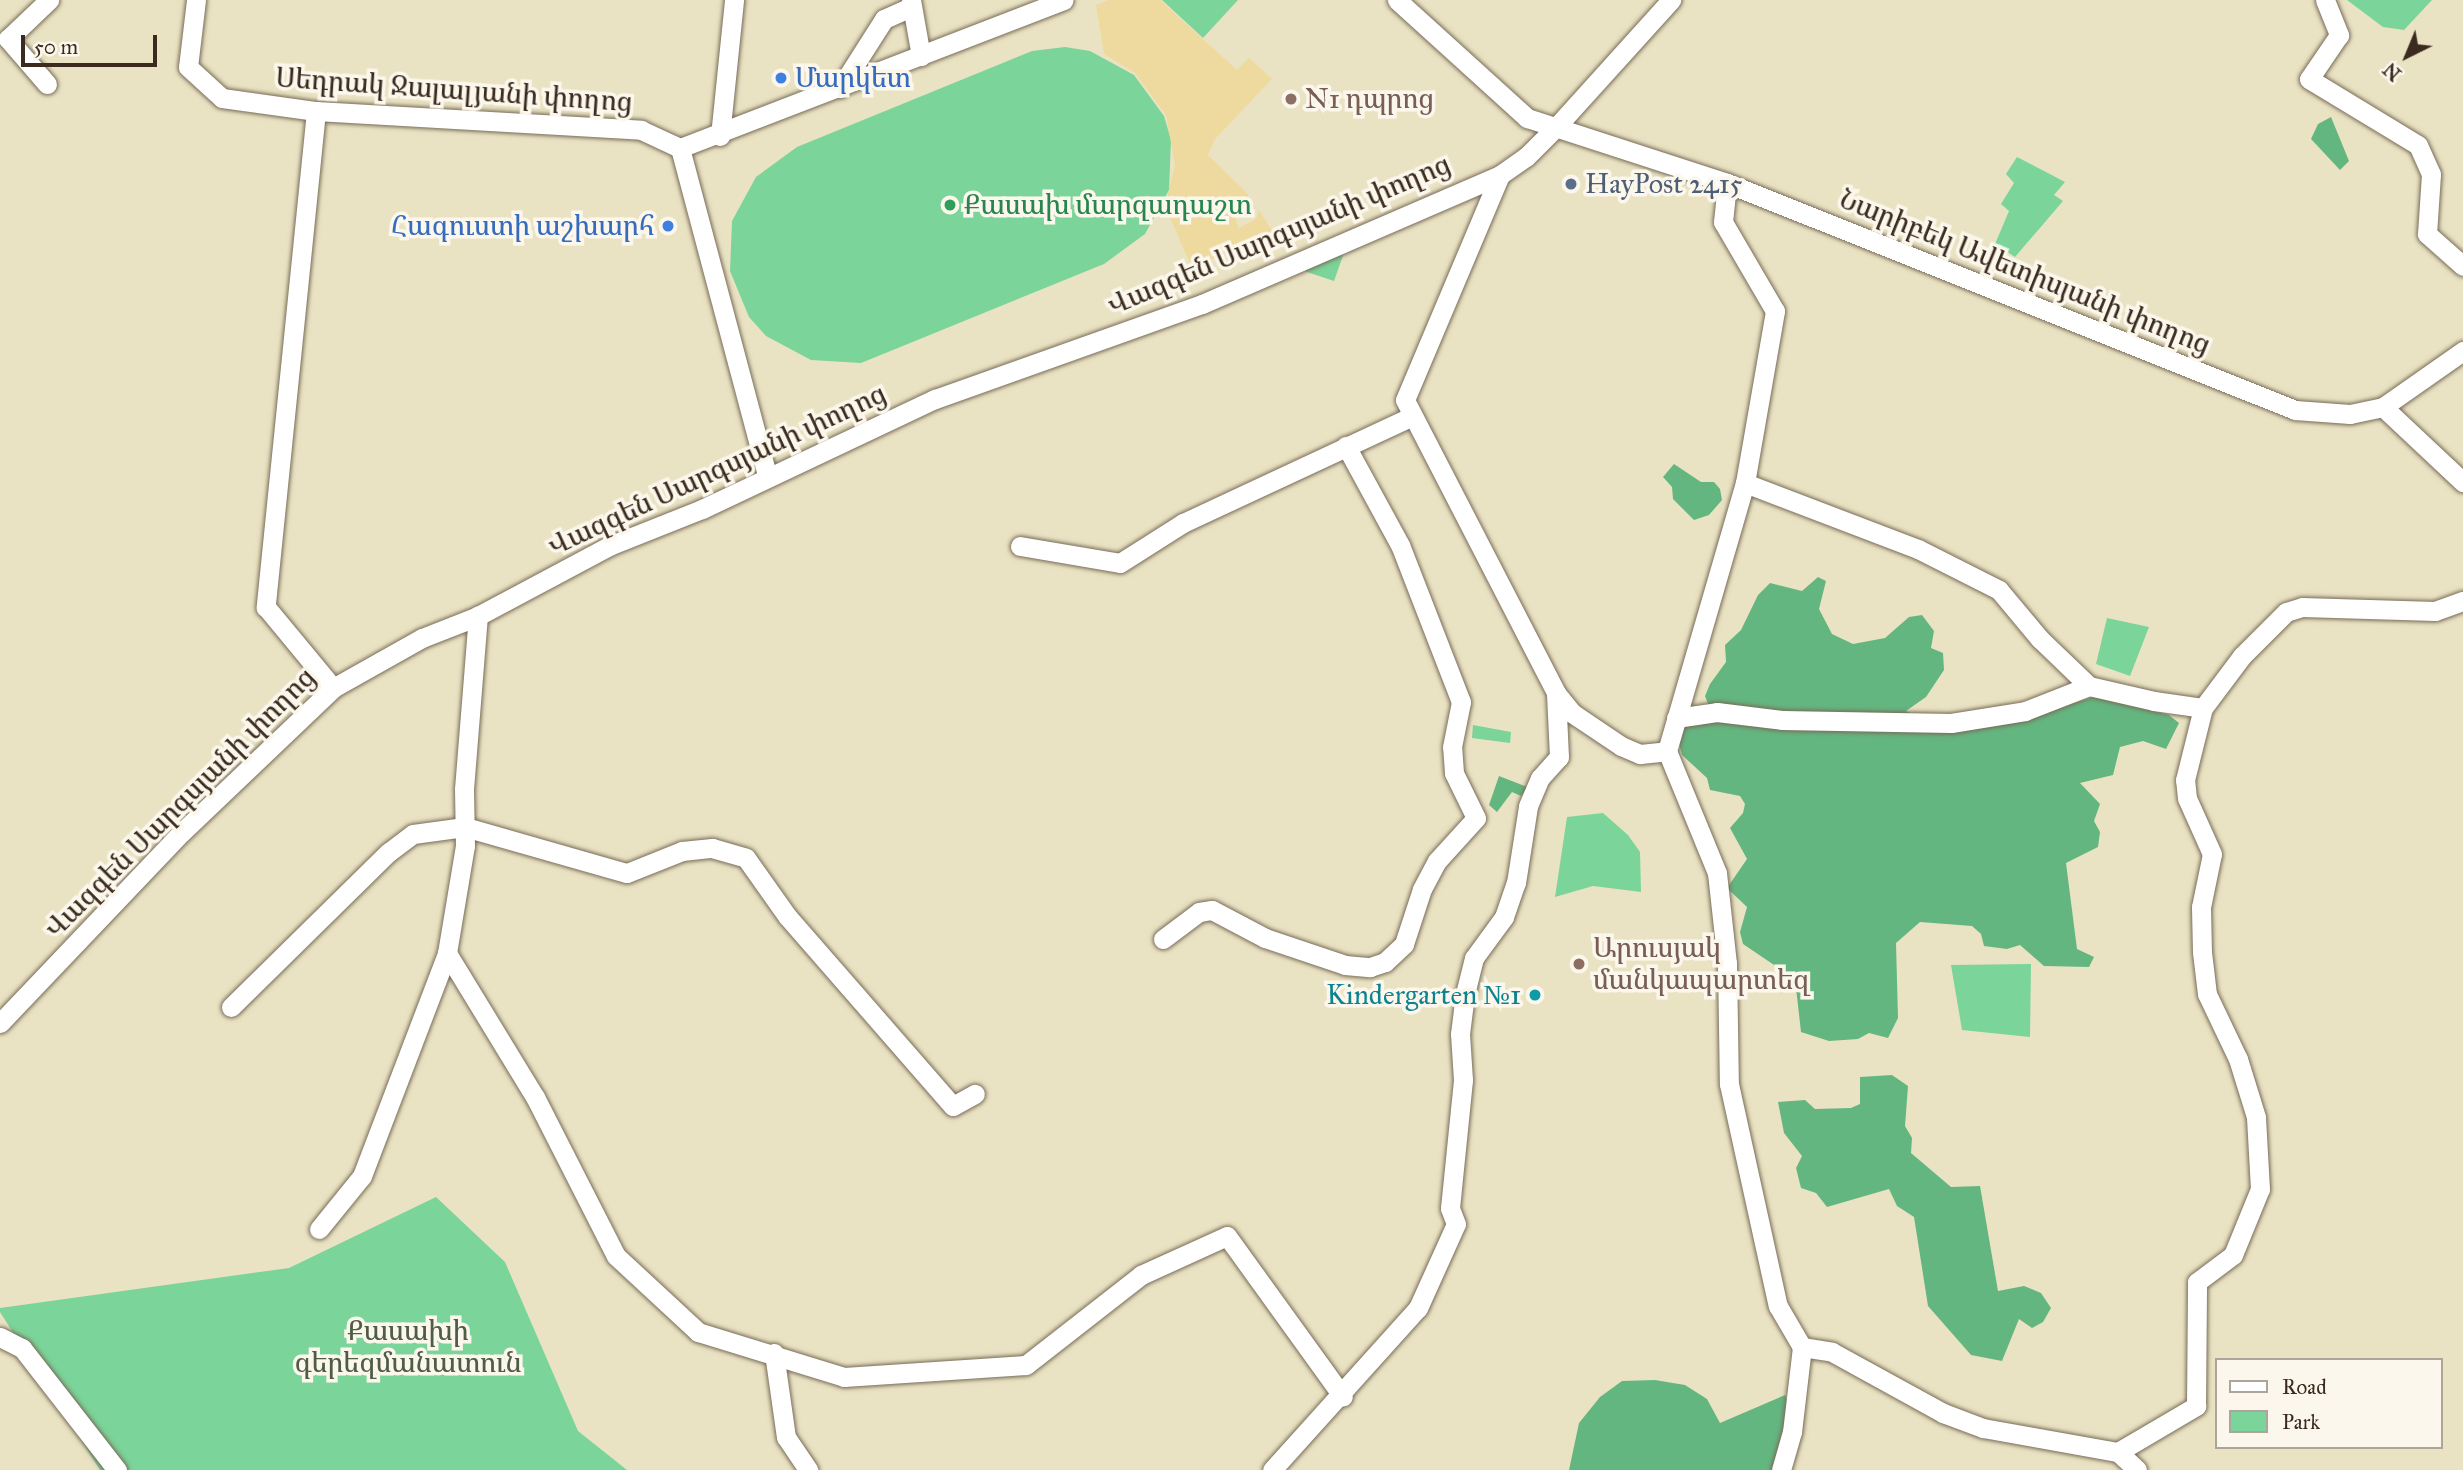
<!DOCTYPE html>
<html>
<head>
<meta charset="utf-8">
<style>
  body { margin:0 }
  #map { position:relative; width:2463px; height:1470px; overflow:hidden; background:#eae3c3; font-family:"IM FELL Great Primer","Noto Serif Armenian",serif }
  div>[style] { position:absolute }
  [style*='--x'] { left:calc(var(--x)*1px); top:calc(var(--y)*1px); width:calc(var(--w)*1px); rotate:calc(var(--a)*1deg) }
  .green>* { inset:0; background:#7bd499 }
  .forest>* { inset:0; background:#64b681 }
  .sand>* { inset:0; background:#eeda9e }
  .roads { filter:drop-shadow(0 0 2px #786b58) drop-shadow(0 0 2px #786b58) }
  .minor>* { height:19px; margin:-9.5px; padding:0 9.5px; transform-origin:9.5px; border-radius:9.5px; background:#fff }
  .dots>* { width:19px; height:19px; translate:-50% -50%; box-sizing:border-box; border:4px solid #fbf7ec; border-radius:50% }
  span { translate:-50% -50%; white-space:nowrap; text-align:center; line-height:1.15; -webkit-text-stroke:7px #fbf7ec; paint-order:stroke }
  .shop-label { font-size:28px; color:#366cbe }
  .left { translate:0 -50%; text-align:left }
  .right { translate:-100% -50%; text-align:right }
  .street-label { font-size:28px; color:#3b2a1e }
  .education-label { font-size:28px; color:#785e54 }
  .service-label { font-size:28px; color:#4e5e75 }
  .leisure-label { font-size:28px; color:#27864d }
  .culture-label { font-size:28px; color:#0d838f }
  .park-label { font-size:28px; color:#4e5d43 }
  .legend { position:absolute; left:2215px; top:1358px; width:228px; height:91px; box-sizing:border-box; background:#fbf7ec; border:2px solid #aea59a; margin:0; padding:9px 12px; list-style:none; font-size:21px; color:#3b2a1e }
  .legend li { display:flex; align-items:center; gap:14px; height:35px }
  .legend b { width:35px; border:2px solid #aea59a }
  .north { position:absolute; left:2372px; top:21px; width:70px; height:70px; -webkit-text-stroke:5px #fbf7ec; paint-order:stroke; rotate:223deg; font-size:19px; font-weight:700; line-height:28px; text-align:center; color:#3b2a1e }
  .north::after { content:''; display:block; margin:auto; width:24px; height:32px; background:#3b2a1e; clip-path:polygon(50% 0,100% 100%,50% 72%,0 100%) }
  .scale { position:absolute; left:21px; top:35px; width:136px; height:32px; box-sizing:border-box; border:4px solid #3b2a1e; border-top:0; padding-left:9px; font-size:21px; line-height:24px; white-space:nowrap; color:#3b2a1e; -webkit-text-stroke:5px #fbf7ec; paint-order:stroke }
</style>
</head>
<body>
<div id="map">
  <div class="green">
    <i style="clip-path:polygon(1162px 0,1238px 0,1203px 38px)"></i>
    <i style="clip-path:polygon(2347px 0,2432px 0,2404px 30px,2383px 27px)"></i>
    <i style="clip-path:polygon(1065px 47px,1090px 51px,1134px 75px,1164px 116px,1171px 140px,1169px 190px,1145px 234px,1104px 264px,861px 363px,811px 360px,766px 336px,749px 317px,730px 271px,732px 221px,756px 177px,797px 147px,1032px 51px)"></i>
    <i style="clip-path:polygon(2017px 157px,2065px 182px,2054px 195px,2063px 201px,2015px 257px,1995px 244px,2009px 211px,2001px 204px,2014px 183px,2006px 174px)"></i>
    <i style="clip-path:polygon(1351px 233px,1334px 281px,1292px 267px)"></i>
    <i style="clip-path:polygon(2107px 618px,2149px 627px,2130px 676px,2096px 664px)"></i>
    <i style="clip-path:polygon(1473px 725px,1511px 732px,1510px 743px,1472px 738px)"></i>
    <i style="clip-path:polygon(1603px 813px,1628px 835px,1640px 852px,1641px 892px,1593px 886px,1555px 897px,1567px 817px)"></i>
    <i style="clip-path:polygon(2031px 964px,2030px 1037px,1962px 1030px,1951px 965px)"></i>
    <i style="clip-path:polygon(436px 1197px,505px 1262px,578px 1431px,627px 1470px,100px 1470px,0 1312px,0 1308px,289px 1268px)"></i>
  </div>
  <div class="forest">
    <i style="clip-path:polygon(2331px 117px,2349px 161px,2340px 170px,2311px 139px,2318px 124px)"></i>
    <i style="clip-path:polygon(1674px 464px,1701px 482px,1714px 482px,1720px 489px,1722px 500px,1709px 515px,1694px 520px,1673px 499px,1672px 487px,1663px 477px)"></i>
    <i style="clip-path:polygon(1818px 577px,1826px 581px,1819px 609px,1832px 634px,1853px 644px,1885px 638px,1909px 617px,1922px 615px,1934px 631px,1931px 648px,1943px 653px,1944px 670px,1926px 697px,1906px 711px,1945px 729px,2033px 715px,2097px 696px,2169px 715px,2179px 723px,2166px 749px,2143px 741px,2120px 747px,2113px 775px,2080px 783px,2100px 804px,2094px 821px,2100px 832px,2098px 847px,2066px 863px,2077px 949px,2094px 957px,2089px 967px,2044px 966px,2020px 945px,2007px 949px,1984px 946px,1981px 934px,1972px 926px,1920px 922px,1896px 943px,1898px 1018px,1888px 1038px,1869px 1033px,1858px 1039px,1829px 1041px,1801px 1032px,1795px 979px,1743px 944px,1740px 932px,1747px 907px,1727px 888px,1747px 859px,1730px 828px,1743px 813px,1745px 804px,1740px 796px,1710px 790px,1707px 778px,1682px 755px,1678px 740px,1688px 722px,1708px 704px,1705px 696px,1710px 684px,1726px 662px,1725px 645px,1741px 630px,1758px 595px,1770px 583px,1802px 591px)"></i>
    <i style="clip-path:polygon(1499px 776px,1527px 787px,1521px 796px,1512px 792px,1497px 812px,1489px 805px)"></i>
    <i style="clip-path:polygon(1892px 1075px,1908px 1086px,1905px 1126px,1912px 1138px,1911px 1153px,1951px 1187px,1980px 1186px,1998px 1291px,2024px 1286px,2041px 1293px,2051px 1308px,2043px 1322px,2032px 1328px,2019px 1319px,2002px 1361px,1971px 1355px,1928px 1306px,1914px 1217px,1897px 1206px,1889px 1189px,1827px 1207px,1816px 1193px,1801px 1188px,1796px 1168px,1802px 1156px,1784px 1133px,1778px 1102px,1805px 1100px,1815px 1109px,1851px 1108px,1860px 1104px,1860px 1077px)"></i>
    <i style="clip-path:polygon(1655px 1380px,1685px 1385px,1707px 1399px,1720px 1423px,1785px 1395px,1789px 1406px,1773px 1470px,1569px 1470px,1579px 1423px,1600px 1397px,1622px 1381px)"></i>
  </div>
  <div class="sand">
    <i style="clip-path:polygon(1108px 0,1160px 0,1237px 70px,1249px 58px,1272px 79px,1215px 139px,1208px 155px,1248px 194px,1248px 202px,1233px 211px,1239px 228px,1256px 219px,1259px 210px,1273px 232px,1192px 268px,1165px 206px,1175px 165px,1166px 115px,1135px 73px,1104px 54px,1096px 5px)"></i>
  </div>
  <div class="roads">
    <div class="minor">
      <i style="--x:196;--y:0;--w:67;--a:96.8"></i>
      <i style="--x:188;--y:67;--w:46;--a:42.4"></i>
      <i style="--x:222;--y:98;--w:95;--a:7.9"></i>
      <i style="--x:316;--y:111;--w:326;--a:3.3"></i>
      <i style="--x:641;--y:130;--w:43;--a:24.8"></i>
      <i style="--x:680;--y:148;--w:411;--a:-21.1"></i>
      <i style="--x:911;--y:0;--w:57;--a:79.9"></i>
      <i style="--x:1397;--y:0;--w:176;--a:42.2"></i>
      <i style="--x:1527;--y:118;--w:210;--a:18"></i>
      <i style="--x:1727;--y:183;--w:612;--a:21.78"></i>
      <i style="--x:2295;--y:410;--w:55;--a:4.2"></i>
      <i style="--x:2350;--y:414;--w:34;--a:-12"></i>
      <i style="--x:2383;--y:407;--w:98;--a:-35"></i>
      <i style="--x:2325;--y:0;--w:38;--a:68"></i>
      <i style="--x:2339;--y:35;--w:53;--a:124.3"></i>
      <i style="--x:2309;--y:79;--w:127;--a:31.2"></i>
      <i style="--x:2418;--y:145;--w:32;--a:66"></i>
      <i style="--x:2431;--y:174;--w:60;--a:93.8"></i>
      <i style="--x:2427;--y:234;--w:48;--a:41.6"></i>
      <i style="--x:47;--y:84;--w:60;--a:-130.9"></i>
      <i style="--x:8;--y:39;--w:57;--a:-43.6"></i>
      <i style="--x:840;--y:88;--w:82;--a:-57.5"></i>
      <i style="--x:884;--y:19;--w:30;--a:-24"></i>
      <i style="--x:316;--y:111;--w:499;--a:95.8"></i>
      <i style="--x:266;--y:607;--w:105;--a:50.4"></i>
      <i style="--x:720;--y:136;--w:137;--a:-84.1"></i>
      <i style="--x:680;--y:148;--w:339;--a:75.1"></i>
      <i style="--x:1500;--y:175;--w:244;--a:112.9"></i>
      <i style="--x:1405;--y:400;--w:330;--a:62.7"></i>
      <i style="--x:1556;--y:693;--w:26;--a:51"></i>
      <i style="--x:1572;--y:713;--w:59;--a:34"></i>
      <i style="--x:1621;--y:746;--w:21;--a:23"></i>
      <i style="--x:1640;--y:754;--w:27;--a:-6"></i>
      <i style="--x:2383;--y:407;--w:110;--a:43.2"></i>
      <i style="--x:1745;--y:483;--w:185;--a:20.9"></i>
      <i style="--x:1918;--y:549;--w:91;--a:26.8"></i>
      <i style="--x:1999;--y:590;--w:64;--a:50.1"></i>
      <i style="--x:2040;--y:639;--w:68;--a:43.8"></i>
      <i style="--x:2089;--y:686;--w:67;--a:13"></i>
      <i style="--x:2154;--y:701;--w:49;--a:8.1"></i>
      <i style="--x:2203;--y:708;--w:65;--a:-53.1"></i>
      <i style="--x:2242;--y:656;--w:62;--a:-45"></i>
      <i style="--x:2286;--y:612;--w:17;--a:-17"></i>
      <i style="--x:2302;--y:607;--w:133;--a:1.7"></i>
      <i style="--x:2435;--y:611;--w:30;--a:-20"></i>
      <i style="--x:1020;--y:546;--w:101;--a:9.6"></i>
      <i style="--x:1120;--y:563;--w:75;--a:-32.4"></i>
      <i style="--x:1183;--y:523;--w:253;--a:-25"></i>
      <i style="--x:1676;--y:718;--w:41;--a:-8.3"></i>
      <i style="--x:1717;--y:712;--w:65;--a:7"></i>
      <i style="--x:1782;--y:720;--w:169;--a:1"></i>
      <i style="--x:1951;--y:723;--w:75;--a:-9.2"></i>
      <i style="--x:2025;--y:711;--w:69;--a:-21.3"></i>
      <i style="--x:1667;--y:751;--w:132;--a:67.7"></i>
      <i style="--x:1717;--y:873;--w:91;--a:83.7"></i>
      <i style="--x:1727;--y:963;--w:121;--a:89.1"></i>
      <i style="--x:1729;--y:1084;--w:227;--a:77.6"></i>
      <i style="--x:1778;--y:1306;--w:48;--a:59.7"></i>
      <i style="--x:1667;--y:751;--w:279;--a:-73.8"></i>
      <i style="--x:1745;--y:483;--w:175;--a:-80.1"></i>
      <i style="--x:1775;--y:311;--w:103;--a:-120.3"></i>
      <i style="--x:1723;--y:222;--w:39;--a:-84"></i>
      <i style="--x:1163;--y:939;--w:45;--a:-36.9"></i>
      <i style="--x:1199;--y:912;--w:13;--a:-9"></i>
      <i style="--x:1212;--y:910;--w:60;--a:27.8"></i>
      <i style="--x:1265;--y:938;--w:84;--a:18.6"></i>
      <i style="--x:1345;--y:965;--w:25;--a:5"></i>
      <i style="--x:1370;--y:967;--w:16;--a:-18"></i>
      <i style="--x:1385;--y:962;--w:26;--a:-43"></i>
      <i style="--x:1404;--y:944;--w:58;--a:-71.9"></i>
      <i style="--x:1422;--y:889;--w:32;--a:-62"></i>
      <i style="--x:1437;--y:861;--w:58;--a:-47.8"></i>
      <i style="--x:1476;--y:818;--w:50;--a:-116.1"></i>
      <i style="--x:1454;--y:773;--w:26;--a:-94"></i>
      <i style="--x:1452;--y:747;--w:46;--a:-78.7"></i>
      <i style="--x:1461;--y:702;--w:168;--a:-111.2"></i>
      <i style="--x:1400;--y:545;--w:113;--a:-118.6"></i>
      <i style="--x:447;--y:953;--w:169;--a:58.6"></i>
      <i style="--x:535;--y:1097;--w:178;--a:63"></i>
      <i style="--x:616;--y:1256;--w:112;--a:42.8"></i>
      <i style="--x:698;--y:1332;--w:153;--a:17.1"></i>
      <i style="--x:844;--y:1377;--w:182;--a:-3.8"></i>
      <i style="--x:1026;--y:1365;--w:146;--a:-38"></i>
      <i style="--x:1141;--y:1275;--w:94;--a:-24.4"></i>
      <i style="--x:1227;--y:1236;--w:198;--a:54.2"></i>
      <i style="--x:231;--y:1007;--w:221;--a:-44.5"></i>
      <i style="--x:389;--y:852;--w:30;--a:-37"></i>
      <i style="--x:413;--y:834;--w:52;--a:-7.7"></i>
      <i style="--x:465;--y:827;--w:168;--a:15.9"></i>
      <i style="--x:627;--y:873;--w:59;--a:-21.8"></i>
      <i style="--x:682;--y:851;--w:30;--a:-6"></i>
      <i style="--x:712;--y:848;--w:35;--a:16"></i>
      <i style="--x:746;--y:858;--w:71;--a:54.7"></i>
      <i style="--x:787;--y:916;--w:252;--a:48.9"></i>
      <i style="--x:953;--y:1106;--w:25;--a:-29"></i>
      <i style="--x:0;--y:1023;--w:264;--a:-46.4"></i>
      <i style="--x:182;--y:832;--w:209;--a:-43.6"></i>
      <i style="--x:333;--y:688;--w:102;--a:-29.3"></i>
      <i style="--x:422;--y:638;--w:60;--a:-21.4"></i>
      <i style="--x:478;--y:616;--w:149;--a:-28.1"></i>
      <i style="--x:609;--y:546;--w:100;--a:-21.7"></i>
      <i style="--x:702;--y:509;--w:258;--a:-25.3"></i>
      <i style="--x:935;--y:399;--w:283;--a:-19.6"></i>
      <i style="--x:1202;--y:304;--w:325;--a:-23.4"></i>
      <i style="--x:1500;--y:175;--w:32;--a:-35"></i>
      <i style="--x:1526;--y:157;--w:45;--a:-45"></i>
      <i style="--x:1558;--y:125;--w:169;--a:-47.9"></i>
      <i style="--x:319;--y:1229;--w:68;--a:-50.9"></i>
      <i style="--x:362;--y:1176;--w:239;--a:-69.1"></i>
      <i style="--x:447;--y:953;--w:109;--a:-80.5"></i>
      <i style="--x:465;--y:846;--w:57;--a:-91"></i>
      <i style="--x:464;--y:789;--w:174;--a:-85.4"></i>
      <i style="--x:0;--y:1337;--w:25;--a:27"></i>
      <i style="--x:22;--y:1348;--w:155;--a:52.1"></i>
      <i style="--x:1802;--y:1347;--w:30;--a:9"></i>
      <i style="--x:1832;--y:1352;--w:127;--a:28.8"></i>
      <i style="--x:1943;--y:1413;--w:43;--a:20.6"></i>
      <i style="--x:1983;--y:1428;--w:137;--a:10.1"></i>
      <i style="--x:2118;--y:1452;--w:91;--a:-30.5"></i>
      <i style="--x:2196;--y:1406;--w:124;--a:-89.5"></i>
      <i style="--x:2197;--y:1282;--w:45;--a:-36.9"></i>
      <i style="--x:2233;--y:1255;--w:71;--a:-67.8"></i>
      <i style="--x:2260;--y:1189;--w:72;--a:-93.2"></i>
      <i style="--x:2256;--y:1117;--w:61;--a:-107.2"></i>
      <i style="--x:2238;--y:1059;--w:72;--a:-115.5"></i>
      <i style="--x:2207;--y:994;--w:42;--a:-96.8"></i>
      <i style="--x:2202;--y:952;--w:45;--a:-91.3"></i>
      <i style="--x:2201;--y:907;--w:54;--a:-78.3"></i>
      <i style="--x:2212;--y:854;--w:61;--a:-114.1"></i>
      <i style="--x:2187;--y:798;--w:18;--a:-96"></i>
      <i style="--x:2185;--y:780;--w:74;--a:-76"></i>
      <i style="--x:774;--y:1353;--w:85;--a:81.9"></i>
      <i style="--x:786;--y:1437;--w:40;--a:56"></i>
      <i style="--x:2118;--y:1452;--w:26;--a:43"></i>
      <i style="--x:1272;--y:1470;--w:218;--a:-48"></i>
      <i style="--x:1418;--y:1308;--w:92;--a:-65.7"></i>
      <i style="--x:1456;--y:1224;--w:17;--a:-111"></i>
      <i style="--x:1450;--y:1208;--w:129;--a:-84.2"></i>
      <i style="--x:1463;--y:1080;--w:46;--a:-93.7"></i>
      <i style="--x:1460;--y:1034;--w:40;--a:-82.9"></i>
      <i style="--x:1465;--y:994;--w:37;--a:-76"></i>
      <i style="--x:1474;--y:958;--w:51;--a:-53.8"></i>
      <i style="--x:1504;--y:917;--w:36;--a:-71"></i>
      <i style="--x:1516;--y:883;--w:78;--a:-81.1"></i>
      <i style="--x:1528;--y:806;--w:30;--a:-67"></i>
      <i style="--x:1540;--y:778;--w:28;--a:-48"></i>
      <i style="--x:1559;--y:757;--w:64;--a:-92.7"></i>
      <i style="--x:1781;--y:1470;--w:40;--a:-74"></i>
      <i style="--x:1792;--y:1432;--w:86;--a:-83.3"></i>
    </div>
  </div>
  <div class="dots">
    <i style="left:781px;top:78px;background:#3f7fe0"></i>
    <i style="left:1291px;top:99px;background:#8d6e63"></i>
    <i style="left:1571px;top:184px;background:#5c6f8a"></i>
    <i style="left:950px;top:205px;background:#2e9e5b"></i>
    <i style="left:668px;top:226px;background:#3f7fe0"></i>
    <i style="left:1579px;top:964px;background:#8d6e63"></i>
    <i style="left:1535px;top:995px;background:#0f9aa8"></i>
  </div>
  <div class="shop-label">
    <span class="left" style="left:795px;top:78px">Մարկետ</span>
    <span class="right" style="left:654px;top:226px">Հագուստի աշխարհ</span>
  </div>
  <div class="street-label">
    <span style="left:454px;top:90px;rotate:4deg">Սեդրակ Ջալալյանի փողոց</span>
    <span style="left:1279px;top:235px;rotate:-23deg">Վազգեն Սարգսյանի փողոց</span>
    <span style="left:2025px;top:272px;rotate:22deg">Նարիբեկ Ավետիսյանի փողոց</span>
    <span style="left:717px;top:470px;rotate:-25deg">Վազգեն Սարգսյանի փողոց</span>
    <span style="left:180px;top:803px;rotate:-45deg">Վազգեն Սարգսյանի փողոց</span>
  </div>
  <div class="education-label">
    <span class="left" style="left:1305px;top:99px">N1 դպրոց</span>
    <span class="left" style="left:1593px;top:964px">Արուսյակ<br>մանկապարտեզ</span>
  </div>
  <div class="service-label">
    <span class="left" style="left:1585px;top:184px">HayPost 2415</span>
  </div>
  <div class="leisure-label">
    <span class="left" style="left:964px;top:205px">Քասախ մարզադաշտ</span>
  </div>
  <div class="culture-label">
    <span class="right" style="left:1521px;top:995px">Kindergarten №1</span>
  </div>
  <div class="park-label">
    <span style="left:408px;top:1347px">Քասախի<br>գերեզմանատուն</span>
  </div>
  <ul class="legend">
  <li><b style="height:9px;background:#fff"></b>Road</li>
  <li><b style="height:19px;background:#7bd499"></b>Park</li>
  </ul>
  <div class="north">N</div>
  <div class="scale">50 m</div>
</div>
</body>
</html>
